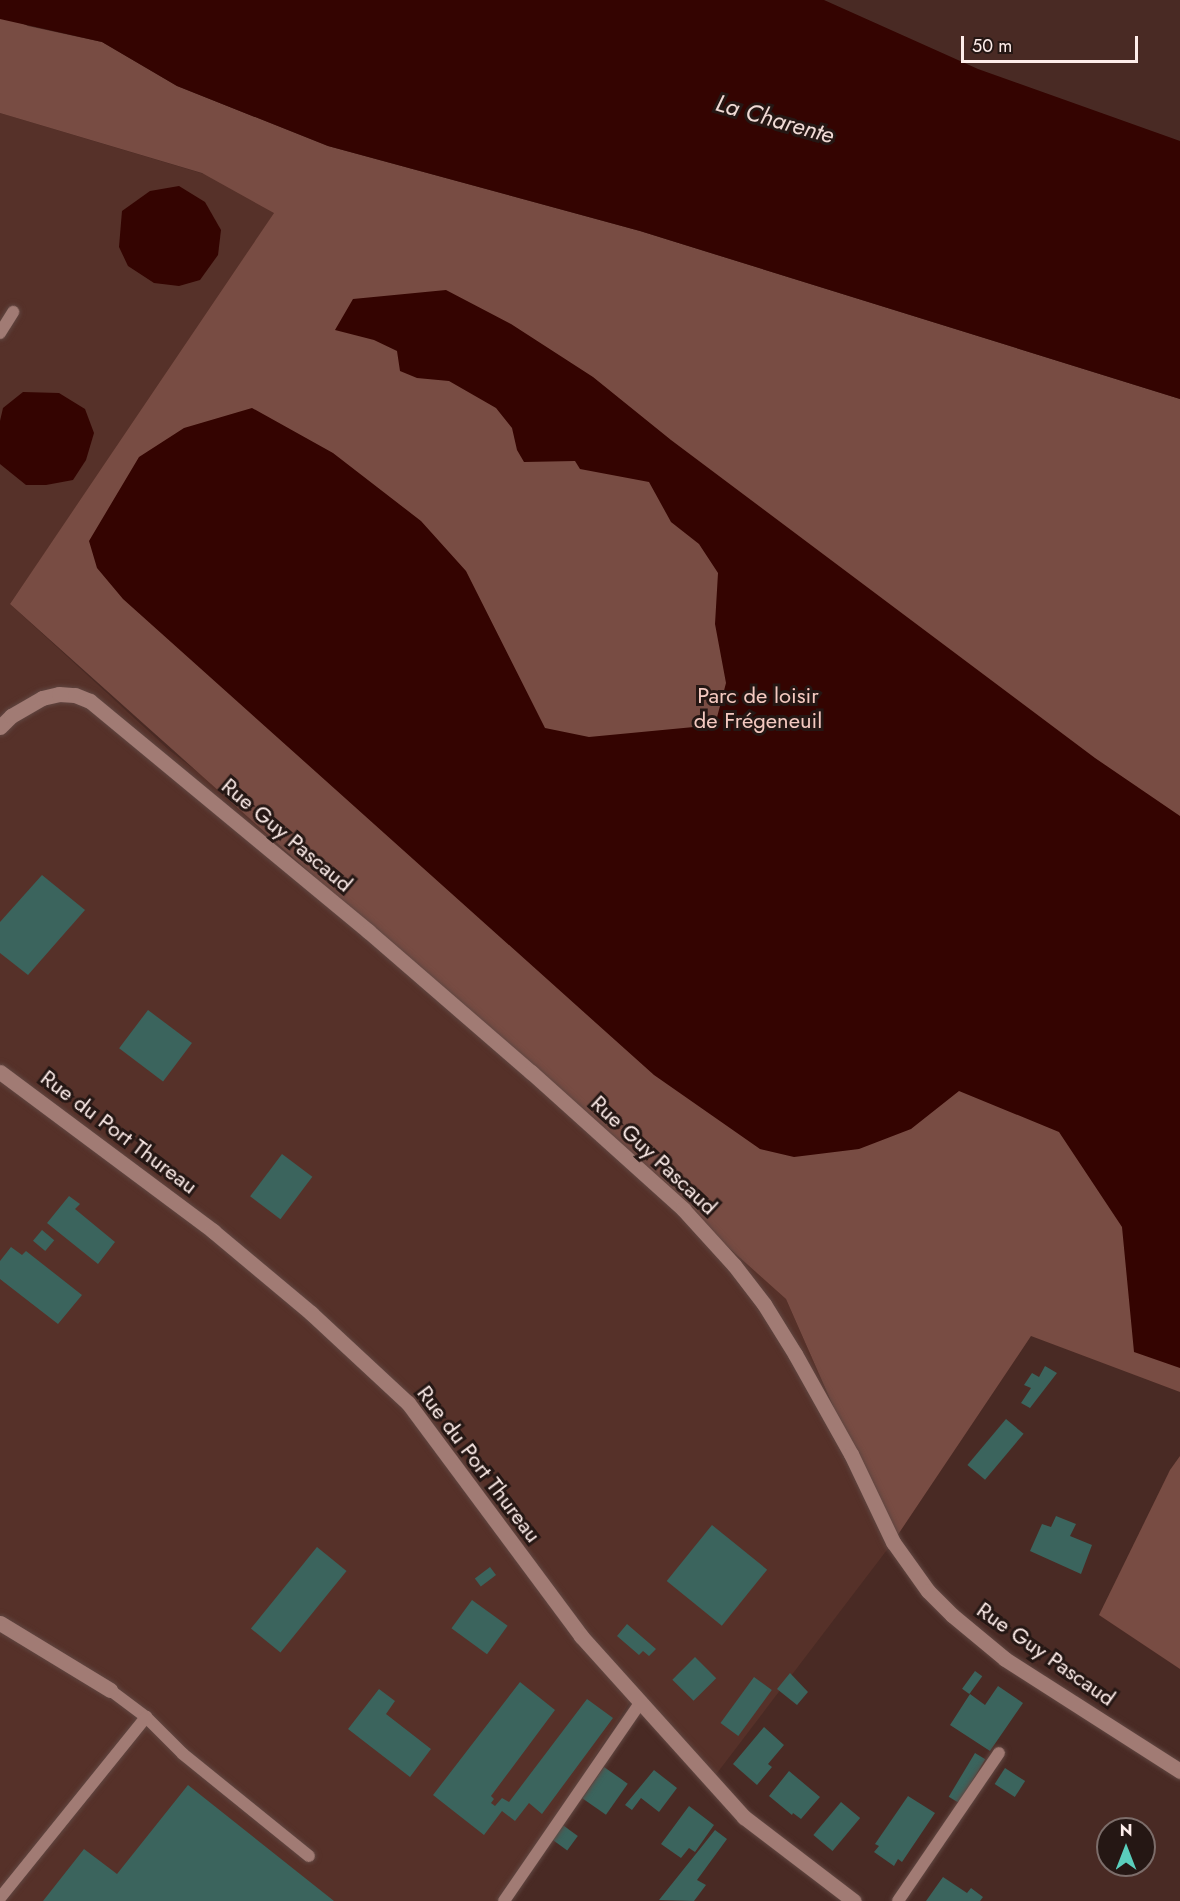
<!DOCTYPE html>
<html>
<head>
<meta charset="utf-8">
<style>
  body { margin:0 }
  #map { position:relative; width:1180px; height:1901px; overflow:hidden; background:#492a24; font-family:Jost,sans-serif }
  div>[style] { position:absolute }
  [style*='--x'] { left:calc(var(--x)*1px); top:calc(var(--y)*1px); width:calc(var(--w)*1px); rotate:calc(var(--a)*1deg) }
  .built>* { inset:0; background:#563129 }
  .green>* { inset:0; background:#784c43 }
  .water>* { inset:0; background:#340401 }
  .building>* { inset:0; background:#3b645d; transform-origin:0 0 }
  .roads { filter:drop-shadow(0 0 2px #604641) drop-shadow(0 0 2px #604641) }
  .service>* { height:12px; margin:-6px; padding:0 6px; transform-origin:6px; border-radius:6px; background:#a17b74 }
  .minor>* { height:15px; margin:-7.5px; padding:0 7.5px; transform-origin:7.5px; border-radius:7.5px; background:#a17b74 }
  span { translate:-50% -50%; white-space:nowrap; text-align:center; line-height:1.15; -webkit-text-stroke:6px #251714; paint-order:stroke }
  .park-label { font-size:22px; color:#f4c9c0 }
  .street-label { font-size:22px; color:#feedea }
  .water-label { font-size:24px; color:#f0dad5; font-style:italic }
  .north { position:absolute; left:1096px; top:1817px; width:60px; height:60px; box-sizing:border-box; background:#251714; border:2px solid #7c6d6a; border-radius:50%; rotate:0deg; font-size:16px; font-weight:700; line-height:24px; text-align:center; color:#feedea }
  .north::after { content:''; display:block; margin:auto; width:21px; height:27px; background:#5acebc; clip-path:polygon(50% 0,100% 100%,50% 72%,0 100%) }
  .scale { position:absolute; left:961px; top:36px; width:177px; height:27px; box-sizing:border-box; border:3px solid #feedea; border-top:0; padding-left:8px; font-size:18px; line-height:21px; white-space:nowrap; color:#feedea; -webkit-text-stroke:4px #251714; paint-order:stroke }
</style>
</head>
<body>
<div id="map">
  <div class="built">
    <i style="clip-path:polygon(0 113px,284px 198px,175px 363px,10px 604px,168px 749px,377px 911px,786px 1299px,893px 1542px,708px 1785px,631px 1700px,503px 1901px,0 1901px)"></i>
  </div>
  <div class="green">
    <i style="clip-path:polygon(0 13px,28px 26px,102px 42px,177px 86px,328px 146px,640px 231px,1180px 399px,1180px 1392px,1031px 1336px,893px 1542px,786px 1299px,10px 604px,274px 213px,202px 173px,0 113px)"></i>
    <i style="clip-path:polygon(1180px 1456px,1180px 1669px,1099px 1615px,1170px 1470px)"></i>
  </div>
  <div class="water">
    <i style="clip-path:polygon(0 0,824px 0,978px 69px,1180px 141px,1180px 399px,640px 231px,328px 146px,177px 86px,102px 42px,0 19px)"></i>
    <i style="clip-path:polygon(179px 186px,205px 202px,221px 230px,218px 255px,200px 280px,179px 286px,154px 283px,128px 266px,119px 247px,122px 211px,150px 191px)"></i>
    <i style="clip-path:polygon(446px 290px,511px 324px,593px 377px,671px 440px,1095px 758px,1180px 816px,1180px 1368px,1134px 1352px,1122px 1227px,1059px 1132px,959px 1091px,911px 1129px,859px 1149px,794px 1157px,760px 1149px,654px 1075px,123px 599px,97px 568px,89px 541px,139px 457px,184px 428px,252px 408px,333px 453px,421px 521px,466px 571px,545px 728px,589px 737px,715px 725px,726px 683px,715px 624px,718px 573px,699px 544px,671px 522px,649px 482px,580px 469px,575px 461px,524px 462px,517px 450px,512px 428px,496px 408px,449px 381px,417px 378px,400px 371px,397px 351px,374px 340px,335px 330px,353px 299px)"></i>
    <i style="clip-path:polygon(23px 392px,59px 393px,85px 409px,94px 433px,86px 460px,73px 480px,46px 485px,26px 485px,0 464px,0 421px,3px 408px)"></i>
  </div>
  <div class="building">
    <i style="clip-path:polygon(42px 875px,85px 910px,28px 975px,0 953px,0 922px)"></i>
    <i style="left:148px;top:1010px;width:55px;height:48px;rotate:37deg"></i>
    <i style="left:282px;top:1154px;width:38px;height:53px;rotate:37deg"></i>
    <i style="clip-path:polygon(69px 1196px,80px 1204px,75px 1209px,115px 1242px,98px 1264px,47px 1223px)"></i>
    <i style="left:42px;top:1230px;width:16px;height:14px;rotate:40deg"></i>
    <i style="clip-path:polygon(11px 1247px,22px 1255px,26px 1251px,82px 1295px,58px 1324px,0 1279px,0 1261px)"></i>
    <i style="clip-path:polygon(1045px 1366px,1057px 1373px,1030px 1408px,1021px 1403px,1031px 1388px,1024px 1385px,1032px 1373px,1039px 1377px)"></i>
    <i style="left:1006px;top:1419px;width:23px;height:60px;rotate:40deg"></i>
    <i style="clip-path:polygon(1056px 1516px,1076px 1524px,1070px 1536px,1092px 1545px,1081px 1574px,1030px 1551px,1042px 1524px,1051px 1527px)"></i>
    <i style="left:712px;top:1525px;width:71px;height:72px;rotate:39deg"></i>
    <i style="left:317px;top:1547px;width:38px;height:105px;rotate:39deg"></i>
    <i style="left:490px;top:1567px;width:10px;height:19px;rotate:53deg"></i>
    <i style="left:472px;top:1600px;width:44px;height:35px;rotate:36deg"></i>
    <i style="clip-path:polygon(627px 1624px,656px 1649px,649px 1656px,643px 1651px,639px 1655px,617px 1636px)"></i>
    <i style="left:695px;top:1657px;width:30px;height:32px;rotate:45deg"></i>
    <i style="left:975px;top:1671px;width:9px;height:22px;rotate:36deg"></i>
    <i style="clip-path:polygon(790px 1673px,808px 1692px,797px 1705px,777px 1689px)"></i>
    <i style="left:754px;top:1677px;width:22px;height:57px;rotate:36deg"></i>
    <i style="clip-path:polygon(520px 1682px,555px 1710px,491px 1796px,494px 1799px,491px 1803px,495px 1806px,502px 1798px,509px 1802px,587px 1699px,613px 1718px,542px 1814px,529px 1803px,515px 1821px,502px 1811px,484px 1835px,433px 1795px)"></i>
    <i style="clip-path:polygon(998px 1686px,1023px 1703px,990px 1751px,950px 1725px,970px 1694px,985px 1705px)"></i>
    <i style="clip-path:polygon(379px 1689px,395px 1701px,386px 1714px,431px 1749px,410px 1777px,348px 1729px)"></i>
    <i style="clip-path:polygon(764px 1727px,784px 1745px,768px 1764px,772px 1767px,757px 1785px,733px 1764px)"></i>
    <i style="left:975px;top:1753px;width:12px;height:51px;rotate:31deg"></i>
    <i style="left:604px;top:1767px;width:29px;height:38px;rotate:35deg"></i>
    <i style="left:1005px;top:1768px;width:24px;height:19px;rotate:33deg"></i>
    <i style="clip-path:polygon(654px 1770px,677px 1788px,659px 1812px,641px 1798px,632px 1810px,625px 1805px)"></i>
    <i style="clip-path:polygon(789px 1771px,820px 1797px,801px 1819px,793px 1813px,792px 1815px,769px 1796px)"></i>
    <i style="clip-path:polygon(188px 1785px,334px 1901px,43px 1901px,84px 1849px,117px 1874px)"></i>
    <i style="clip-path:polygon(908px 1796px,935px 1813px,902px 1862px,898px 1859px,894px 1866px,874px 1852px,879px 1846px,875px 1844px)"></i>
    <i style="left:841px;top:1802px;width:25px;height:43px;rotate:40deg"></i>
    <i style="clip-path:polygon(689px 1806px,714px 1825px,695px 1852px,689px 1848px,681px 1858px,661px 1844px)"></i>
    <i style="left:560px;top:1823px;width:22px;height:18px;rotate:36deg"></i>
    <i style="clip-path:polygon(715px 1830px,727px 1839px,697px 1880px,706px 1885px,694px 1901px,659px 1900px)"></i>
    <i style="clip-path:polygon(943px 1877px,967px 1893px,971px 1888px,983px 1897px,980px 1901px,926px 1901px)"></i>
  </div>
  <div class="roads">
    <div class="service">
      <i style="--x:0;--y:333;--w:25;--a:-58"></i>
      <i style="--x:110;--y:1690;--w:45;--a:36.9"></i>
      <i style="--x:146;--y:1717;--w:52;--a:45"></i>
      <i style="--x:183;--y:1754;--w:162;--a:39"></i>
      <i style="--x:0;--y:1898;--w:233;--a:-51.1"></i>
      <i style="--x:504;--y:1901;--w:242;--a:-55.5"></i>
      <i style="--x:898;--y:1901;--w:179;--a:-55.7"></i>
    </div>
    <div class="minor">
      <i style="--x:0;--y:727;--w:16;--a:-45"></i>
      <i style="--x:11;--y:716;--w:36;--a:-30"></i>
      <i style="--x:42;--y:698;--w:17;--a:-13"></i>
      <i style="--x:59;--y:694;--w:16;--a:4"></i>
      <i style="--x:75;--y:695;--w:16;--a:22"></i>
      <i style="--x:90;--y:701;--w:361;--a:39.6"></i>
      <i style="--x:368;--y:931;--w:216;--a:40.9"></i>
      <i style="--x:531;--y:1072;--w:205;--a:42"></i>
      <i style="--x:683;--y:1209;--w:76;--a:47.7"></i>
      <i style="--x:734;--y:1265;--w:49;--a:52.4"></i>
      <i style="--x:764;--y:1304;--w:59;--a:58.2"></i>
      <i style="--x:795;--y:1354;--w:115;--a:60.8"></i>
      <i style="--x:851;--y:1454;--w:98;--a:64.5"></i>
      <i style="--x:893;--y:1542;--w:60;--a:54.5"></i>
      <i style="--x:928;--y:1591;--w:34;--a:45"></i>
      <i style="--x:952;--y:1615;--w:69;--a:39.7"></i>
      <i style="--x:1005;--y:1659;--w:208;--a:32.6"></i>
      <i style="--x:0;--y:1072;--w:266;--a:36.7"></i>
      <i style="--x:213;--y:1231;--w:128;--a:39.9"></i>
      <i style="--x:311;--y:1313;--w:132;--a:42.9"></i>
      <i style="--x:408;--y:1403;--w:290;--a:53.4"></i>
      <i style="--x:581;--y:1636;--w:244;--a:48"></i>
      <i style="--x:744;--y:1817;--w:138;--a:37.4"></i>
      <i style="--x:0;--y:1623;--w:129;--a:31.3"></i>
    </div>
  </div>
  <div class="park-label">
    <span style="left:758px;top:708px">Parc de loisir<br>de Frégeneuil</span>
  </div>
  <div class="street-label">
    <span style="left:287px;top:835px;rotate:40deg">Rue Guy Pascaud</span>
    <span style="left:119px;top:1132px;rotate:37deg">Rue du Port Thureau</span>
    <span style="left:654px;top:1155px;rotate:43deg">Rue Guy Pascaud</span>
    <span style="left:479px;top:1464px;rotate:53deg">Rue du Port Thureau</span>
    <span style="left:1046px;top:1654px;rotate:35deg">Rue Guy Pascaud</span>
  </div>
  <div class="water-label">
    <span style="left:775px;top:119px;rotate:16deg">La Charente</span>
  </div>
  <div class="north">N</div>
  <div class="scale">50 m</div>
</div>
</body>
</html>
